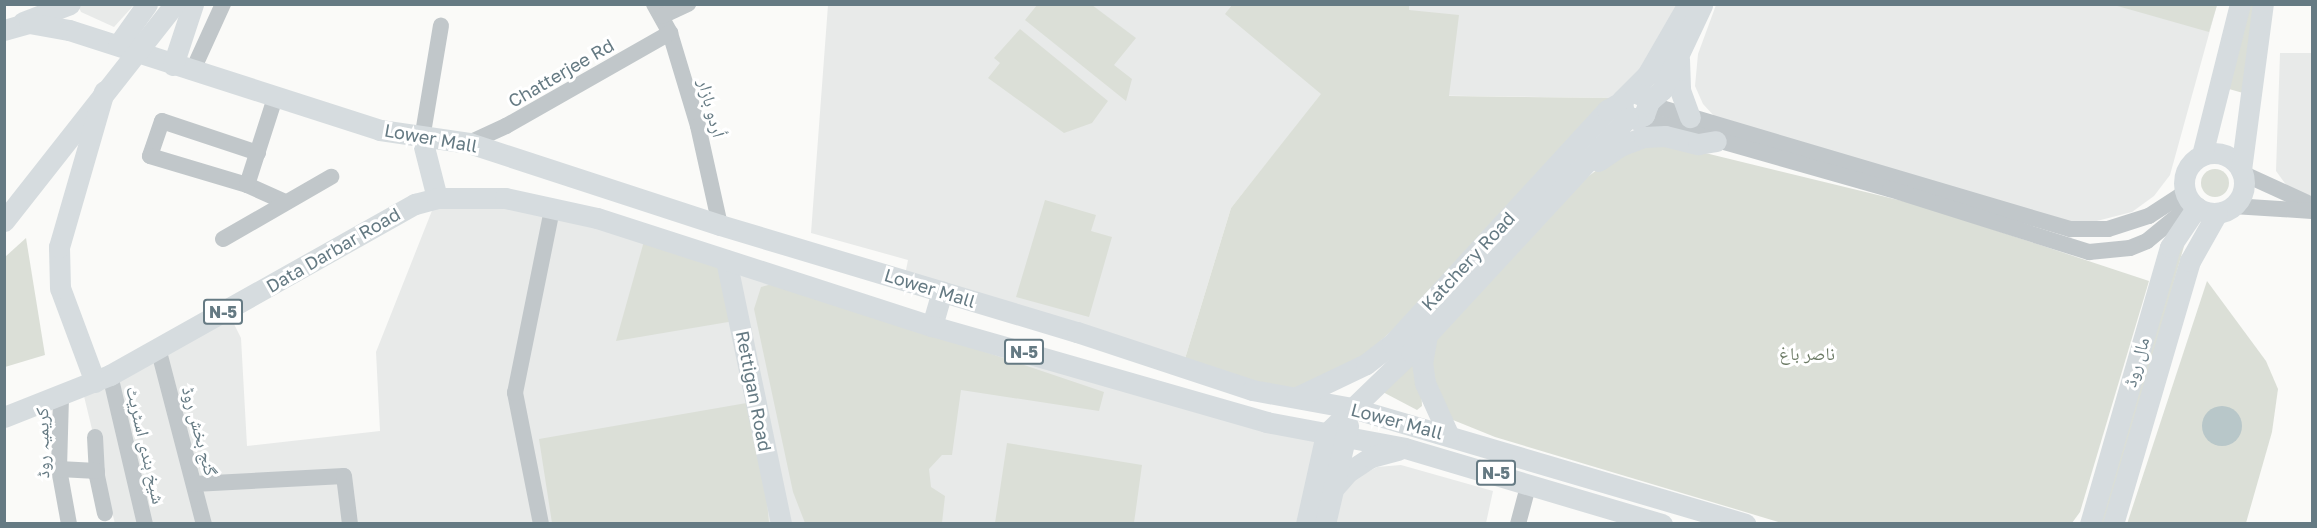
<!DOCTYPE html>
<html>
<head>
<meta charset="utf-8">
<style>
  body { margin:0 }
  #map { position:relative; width:2317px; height:528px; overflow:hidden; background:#fafaf8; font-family:"Golos Text","Noto Naskh Arabic",sans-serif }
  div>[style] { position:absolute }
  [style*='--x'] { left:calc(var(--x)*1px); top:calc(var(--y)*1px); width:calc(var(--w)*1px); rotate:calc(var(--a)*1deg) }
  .built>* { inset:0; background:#e8eae9 }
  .green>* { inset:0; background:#dbdfd7 }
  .round { border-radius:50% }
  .water>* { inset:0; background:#b8c7c9 }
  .minor>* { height:16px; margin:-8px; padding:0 8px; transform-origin:8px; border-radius:8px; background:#c1c7ca }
  .major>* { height:21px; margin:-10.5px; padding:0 10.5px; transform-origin:10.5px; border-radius:10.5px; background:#d6dcdf }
  .major>.ring { margin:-10.5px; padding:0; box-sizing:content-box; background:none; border:21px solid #d6dcdf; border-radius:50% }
  span { translate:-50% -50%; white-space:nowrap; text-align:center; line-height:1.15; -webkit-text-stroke:6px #fff; paint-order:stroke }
  .shield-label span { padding:2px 4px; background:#fff; border:2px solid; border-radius:4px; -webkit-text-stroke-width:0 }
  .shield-label { font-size:16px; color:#657a83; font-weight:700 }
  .street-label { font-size:18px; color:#657a83 }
  .park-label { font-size:18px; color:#6b7a64 }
  .frame { position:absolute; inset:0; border:6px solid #657a83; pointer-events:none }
</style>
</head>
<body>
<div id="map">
  <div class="built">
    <i style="clip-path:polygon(78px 5px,134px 5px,114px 27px,81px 12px)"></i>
    <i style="clip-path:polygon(828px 5px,1683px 5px,1636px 83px,1614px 98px,1322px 94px,1231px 208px,1184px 362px,904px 280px,908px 260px,811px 233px)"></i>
    <i style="clip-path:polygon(1716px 5px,2217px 5px,2170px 175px,2154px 196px,2132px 212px,2081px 225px,1715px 117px,1703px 104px,1695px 86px,1698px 54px)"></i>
    <i style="clip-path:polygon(2280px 53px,2312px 53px,2312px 196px,2289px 189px,2276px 171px)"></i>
    <i style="clip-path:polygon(437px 198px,505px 198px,1319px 434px,1303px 523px,115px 524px,82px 388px,227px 310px,241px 338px,247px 446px,380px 431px,376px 352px)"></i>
    <i style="clip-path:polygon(1401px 465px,1493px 491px,1486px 523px,1334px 524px,1340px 499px,1355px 479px,1377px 467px)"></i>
  </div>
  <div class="green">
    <i style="clip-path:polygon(1409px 4px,1409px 10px,1459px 15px,1449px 96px,1614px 98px,1394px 329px,1361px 358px,1300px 391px,1255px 384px,1184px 362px,1231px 208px,1321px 94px,1225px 14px,1232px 5px)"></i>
    <i style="clip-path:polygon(1037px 5px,1092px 5px,1136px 38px,1114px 65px,1132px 79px,1126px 101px,1025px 20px)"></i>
    <i style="clip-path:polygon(2114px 5px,2217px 5px,2209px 32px)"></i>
    <i style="clip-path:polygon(2248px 5px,2255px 5px,2243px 93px,2229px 89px)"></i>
    <i style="clip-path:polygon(1020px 29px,1108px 101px,1092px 123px,1064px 133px,988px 78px,1000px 63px,994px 58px)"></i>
    <i style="clip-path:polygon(1652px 140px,1919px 205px,2149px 281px,2080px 512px,2072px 523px,1782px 523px,1495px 437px,1453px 420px,1440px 405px,1428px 344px,1571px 189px,1635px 142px)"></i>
    <i class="round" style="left:2201px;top:169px;width:28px;height:28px"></i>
    <i style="clip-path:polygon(1045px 200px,1096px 215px,1091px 231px,1112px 237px,1089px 317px,1016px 297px)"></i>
    <i style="clip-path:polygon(646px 234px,726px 260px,740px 320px,616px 341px)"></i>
    <i style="clip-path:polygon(26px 238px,45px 355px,5px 367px,5px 257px)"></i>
    <i style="clip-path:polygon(2184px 246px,2107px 523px,2099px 524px,2180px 247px)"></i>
    <i style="clip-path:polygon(2207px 281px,2266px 361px,2278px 389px,2272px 432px,2246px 523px,2127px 524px)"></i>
    <i style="clip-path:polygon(779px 282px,1104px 392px,1099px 411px,961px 390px,952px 455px,942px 455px,929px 469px,931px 487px,945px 496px,942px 523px,805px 523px,793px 492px,754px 309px,761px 287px)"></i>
    <i style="clip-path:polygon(1419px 346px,1422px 406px,1417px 410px,1379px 390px)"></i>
    <i style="clip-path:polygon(758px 401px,769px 523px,552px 523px,539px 439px)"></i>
    <i style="clip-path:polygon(1007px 443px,1142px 465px,1134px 523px,995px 523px)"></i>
  </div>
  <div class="water">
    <i class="round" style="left:2202px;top:406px;width:40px;height:40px"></i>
  </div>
  <div class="minor">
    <i style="--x:654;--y:4;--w:33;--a:61"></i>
    <i style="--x:670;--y:33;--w:97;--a:73.2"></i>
    <i style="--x:698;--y:126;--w:101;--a:77.5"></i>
    <i style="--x:662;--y:16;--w:29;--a:-25"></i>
    <i style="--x:192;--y:72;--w:75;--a:-65.5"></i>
    <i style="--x:1648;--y:104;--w:441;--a:16.5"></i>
    <i style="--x:2071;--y:229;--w:37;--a:0"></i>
    <i style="--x:2108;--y:229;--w:43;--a:-17.6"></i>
    <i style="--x:2149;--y:216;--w:44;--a:-33"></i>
    <i style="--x:1640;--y:118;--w:260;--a:15.9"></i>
    <i style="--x:1890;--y:189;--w:209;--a:17.6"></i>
    <i style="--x:2089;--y:252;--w:41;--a:-5.6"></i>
    <i style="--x:2130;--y:248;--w:18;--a:-22"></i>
    <i style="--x:2147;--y:241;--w:58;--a:-39.4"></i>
    <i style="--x:422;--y:139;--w:115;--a:-80.5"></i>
    <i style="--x:469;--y:143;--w:41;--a:-24.7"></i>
    <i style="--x:506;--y:126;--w:189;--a:-29.6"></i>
    <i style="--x:258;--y:153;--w:101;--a:-161.6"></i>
    <i style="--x:162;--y:121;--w:37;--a:109"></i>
    <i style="--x:150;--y:156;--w:101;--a:16.6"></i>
    <i style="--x:247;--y:185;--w:42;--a:24.1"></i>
    <i style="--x:2242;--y:173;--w:77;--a:24.6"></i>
    <i style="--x:247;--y:185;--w:91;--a:-72.2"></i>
    <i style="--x:2233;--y:206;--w:79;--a:3.6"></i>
    <i style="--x:223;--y:239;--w:125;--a:-29.9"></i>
    <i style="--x:158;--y:348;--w:182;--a:75.4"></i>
    <i style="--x:110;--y:375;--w:153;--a:76.8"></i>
    <i style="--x:61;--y:397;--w:72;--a:91.6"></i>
    <i style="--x:59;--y:469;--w:56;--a:79.7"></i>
    <i style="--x:95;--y:437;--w:39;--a:87"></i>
    <i style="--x:97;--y:476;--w:38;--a:78"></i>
    <i style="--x:59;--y:469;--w:38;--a:3"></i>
    <i style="--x:194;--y:484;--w:150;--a:-3.1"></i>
    <i style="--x:344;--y:476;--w:48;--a:82.9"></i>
    <i style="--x:541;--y:524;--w:134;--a:-101.2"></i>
    <i style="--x:515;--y:393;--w:188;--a:-78.6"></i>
    <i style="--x:1518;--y:524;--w:42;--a:-75"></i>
  </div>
  <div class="major">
    <i style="--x:23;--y:22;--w:50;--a:-21"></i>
    <i style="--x:4;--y:30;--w:26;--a:-16"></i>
    <i style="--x:29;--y:23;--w:41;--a:9.9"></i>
    <i style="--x:69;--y:30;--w:327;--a:17.8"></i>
    <i style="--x:380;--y:130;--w:90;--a:8.3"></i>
    <i style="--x:469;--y:143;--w:264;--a:18.1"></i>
    <i style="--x:720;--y:225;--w:373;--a:16.7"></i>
    <i style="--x:1077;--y:332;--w:184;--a:18.3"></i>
    <i style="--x:1252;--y:390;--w:102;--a:10.2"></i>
    <i style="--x:1352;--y:408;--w:410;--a:16.4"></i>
    <i style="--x:118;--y:45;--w:50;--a:-54.7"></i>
    <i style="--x:1679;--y:59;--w:31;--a:88"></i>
    <i style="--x:1680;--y:90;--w:29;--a:70"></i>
    <i style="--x:173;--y:65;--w:64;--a:-71.8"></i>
    <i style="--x:1633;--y:92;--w:12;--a:20"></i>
    <i style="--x:1644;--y:96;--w:9;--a:63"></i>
    <i style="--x:1648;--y:104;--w:12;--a:110"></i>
    <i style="--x:1644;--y:115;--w:9;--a:153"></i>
    <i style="--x:1636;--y:119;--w:13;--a:-162"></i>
    <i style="--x:1624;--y:115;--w:15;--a:-98"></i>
    <i style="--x:1622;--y:100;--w:35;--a:-45"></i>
    <i style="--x:1647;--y:75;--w:82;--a:-60"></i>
    <i style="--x:1647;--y:103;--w:20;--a:-41"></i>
    <i style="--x:1662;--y:90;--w:94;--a:-64.8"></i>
    <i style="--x:422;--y:139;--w:61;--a:75.7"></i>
    <i class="ring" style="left:2184px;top:153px;width:39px;height:39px"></i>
    <i style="--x:2202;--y:155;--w:156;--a:-75.9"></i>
    <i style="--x:1598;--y:161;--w:27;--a:-34"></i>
    <i style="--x:1620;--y:146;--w:26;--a:-21"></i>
    <i style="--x:1644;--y:137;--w:21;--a:-3"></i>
    <i style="--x:1665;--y:136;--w:34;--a:14"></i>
    <i style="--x:1698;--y:144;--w:18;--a:-9"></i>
    <i style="--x:2241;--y:170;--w:167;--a:-82.5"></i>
    <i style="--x:4;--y:221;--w:276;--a:-51.8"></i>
    <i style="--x:726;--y:260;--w:270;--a:78.2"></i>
    <i style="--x:932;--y:326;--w:36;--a:-74"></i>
    <i style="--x:1427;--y:335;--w:27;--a:100"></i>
    <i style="--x:1422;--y:362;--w:21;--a:82"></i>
    <i style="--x:1425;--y:383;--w:56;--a:65.7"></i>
    <i style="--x:95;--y:382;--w:100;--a:-110.4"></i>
    <i style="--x:60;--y:288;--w:41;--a:-91.4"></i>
    <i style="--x:59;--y:247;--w:162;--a:-73.9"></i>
    <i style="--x:1297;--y:397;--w:76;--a:-25.6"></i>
    <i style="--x:1366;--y:364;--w:33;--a:-38"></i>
    <i style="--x:1392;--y:344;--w:318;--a:-47.4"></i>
    <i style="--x:1607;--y:110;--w:16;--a:-30"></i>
    <i style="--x:4;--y:417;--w:114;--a:-21.6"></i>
    <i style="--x:110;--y:375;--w:350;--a:-29.3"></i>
    <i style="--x:415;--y:204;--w:23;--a:-15"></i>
    <i style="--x:437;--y:198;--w:68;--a:0"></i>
    <i style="--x:505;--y:198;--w:94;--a:12.3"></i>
    <i style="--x:597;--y:218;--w:352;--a:17.9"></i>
    <i style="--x:932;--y:326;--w:348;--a:16"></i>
    <i style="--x:1266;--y:422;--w:141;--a:10.6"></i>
    <i style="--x:1405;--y:448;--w:268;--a:16.5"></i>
    <i style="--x:1326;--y:434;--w:118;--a:-44"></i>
    <i style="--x:1411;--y:352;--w:319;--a:-47.2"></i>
    <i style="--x:1334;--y:488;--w:21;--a:-49"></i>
    <i style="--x:1348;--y:472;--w:27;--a:-33"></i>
    <i style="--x:1371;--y:457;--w:28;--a:-15"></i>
    <i style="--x:1306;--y:524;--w:92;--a:-77.5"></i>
    <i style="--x:1325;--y:524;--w:101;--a:-76.8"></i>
    <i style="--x:2090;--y:524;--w:288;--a:-73.9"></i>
    <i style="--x:2170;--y:247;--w:48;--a:-56"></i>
    <i style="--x:2113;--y:524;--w:274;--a:-73.7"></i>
    <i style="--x:2190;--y:261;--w:55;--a:-60.6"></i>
  </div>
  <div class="shield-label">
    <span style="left:223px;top:312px">N-5</span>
    <span style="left:1024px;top:352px">N-5</span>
    <span style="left:1496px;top:473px">N-5</span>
  </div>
  <div class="street-label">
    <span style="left:561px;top:73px;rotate:-30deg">Chatterjee Rd</span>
    <span style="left:712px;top:108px;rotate:75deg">اُردو بازار</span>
    <span style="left:431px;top:138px;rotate:10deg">Lower Mall</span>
    <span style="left:333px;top:250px;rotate:-30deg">Data Darbar Road</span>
    <span style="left:1468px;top:261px;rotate:-47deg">Katchery Road</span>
    <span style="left:930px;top:288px;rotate:17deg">Lower Mall</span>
    <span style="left:2136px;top:362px;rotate:-74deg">مال روڈ</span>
    <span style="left:754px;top:391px;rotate:79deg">Rettigan Road</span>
    <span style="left:1397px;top:421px;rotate:15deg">Lower Mall</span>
    <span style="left:200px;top:431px;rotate:75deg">گنج بخش روڈ</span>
    <span style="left:42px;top:443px;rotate:-91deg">کریمیہ روڈ</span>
    <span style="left:146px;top:445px;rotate:77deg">شیخ ہندی اسٹریٹ</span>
  </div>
  <div class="park-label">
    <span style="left:1807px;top:353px">ناصر باغ</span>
  </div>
  <div class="frame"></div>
</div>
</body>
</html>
